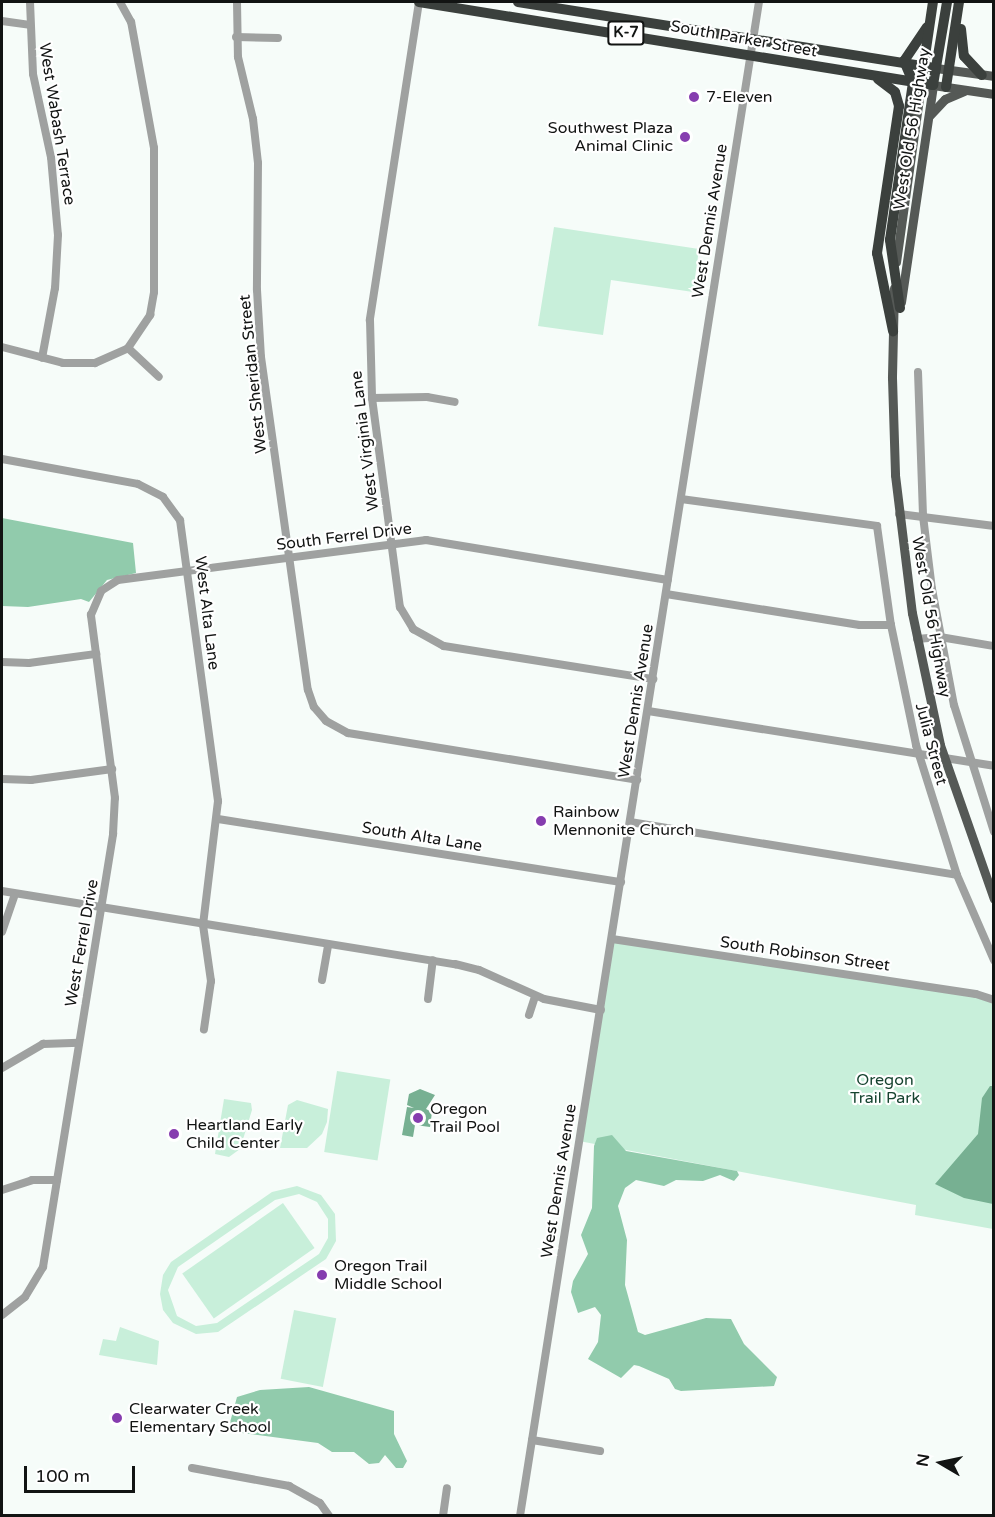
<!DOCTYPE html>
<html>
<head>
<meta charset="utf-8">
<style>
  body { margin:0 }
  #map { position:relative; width:995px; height:1517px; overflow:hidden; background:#f6fcf9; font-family:"Varela Round",sans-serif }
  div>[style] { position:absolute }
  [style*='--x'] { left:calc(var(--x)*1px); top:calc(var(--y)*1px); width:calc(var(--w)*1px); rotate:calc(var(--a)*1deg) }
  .green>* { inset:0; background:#c8efda; transform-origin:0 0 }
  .forest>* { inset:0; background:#91cbac }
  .water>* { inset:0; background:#77b092 }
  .minor>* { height:8px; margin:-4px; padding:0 4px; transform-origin:4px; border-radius:4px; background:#9fa1a0 }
  .major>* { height:9px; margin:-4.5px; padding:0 4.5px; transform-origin:4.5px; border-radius:4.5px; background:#555956 }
  .highway>* { height:10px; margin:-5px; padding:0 5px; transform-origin:5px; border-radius:5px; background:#3b403d }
  .dots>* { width:16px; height:16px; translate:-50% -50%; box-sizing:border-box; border:3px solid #fff; border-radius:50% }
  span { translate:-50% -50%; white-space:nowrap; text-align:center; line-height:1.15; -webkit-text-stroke:4.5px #fff; paint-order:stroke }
  .shield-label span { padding:2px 4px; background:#fff; border:2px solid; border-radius:4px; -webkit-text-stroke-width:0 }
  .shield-label { font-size:15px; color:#121413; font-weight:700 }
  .street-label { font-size:16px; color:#121413 }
  .poi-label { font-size:16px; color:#121413 }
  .left { translate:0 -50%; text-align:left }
  .right { translate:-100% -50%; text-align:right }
  .park-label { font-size:16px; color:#164430 }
  .frame { position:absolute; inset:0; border:3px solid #121413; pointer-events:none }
  .north { position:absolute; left:911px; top:1433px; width:60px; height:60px; -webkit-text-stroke:4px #fff; paint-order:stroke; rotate:279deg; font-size:16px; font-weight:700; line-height:24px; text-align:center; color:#121413 }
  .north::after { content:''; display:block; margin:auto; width:21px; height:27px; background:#121413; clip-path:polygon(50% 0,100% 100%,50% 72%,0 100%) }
  .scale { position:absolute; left:24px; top:1466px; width:111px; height:27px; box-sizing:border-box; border:3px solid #121413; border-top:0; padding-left:8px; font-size:18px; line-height:21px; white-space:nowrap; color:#121413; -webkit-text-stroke:4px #fff; paint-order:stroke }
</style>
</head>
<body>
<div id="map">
  <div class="green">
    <i style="clip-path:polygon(554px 227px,699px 249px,693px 292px,611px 280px,603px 335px,538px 326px)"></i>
    <i style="clip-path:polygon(612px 939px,993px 1000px,993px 1229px,915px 1215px,916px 1205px,579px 1141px)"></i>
    <i style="left:337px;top:1071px;width:54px;height:82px;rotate:9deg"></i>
    <i style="clip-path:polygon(224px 1099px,251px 1103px,252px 1110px,240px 1149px,229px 1157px,215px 1154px)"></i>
    <i style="clip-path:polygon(297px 1100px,328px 1109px,327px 1122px,322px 1134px,307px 1148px,280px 1148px,288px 1105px)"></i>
    <i style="clip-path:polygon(evenodd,297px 1186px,321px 1195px,335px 1214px,336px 1241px,326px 1259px,218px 1332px,196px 1334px,173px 1323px,163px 1310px,160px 1294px,163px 1275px,171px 1262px,272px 1192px,297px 1186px,299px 1194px,317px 1202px,328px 1219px,328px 1238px,319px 1254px,217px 1323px,196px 1326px,177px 1316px,168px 1290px,178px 1267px,275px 1200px,299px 1194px)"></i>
    <i style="left:283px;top:1203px;width:55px;height:123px;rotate:55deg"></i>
    <i style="left:294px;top:1310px;width:43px;height:70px;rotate:11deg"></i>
    <i style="clip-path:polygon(120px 1327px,159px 1341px,157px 1365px,99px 1355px,103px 1339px,116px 1341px)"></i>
  </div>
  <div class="forest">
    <i style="clip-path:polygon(2px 518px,133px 543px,136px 573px,107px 580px,89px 602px,81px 599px,28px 607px,2px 606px)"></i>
    <i style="clip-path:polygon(612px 1135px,626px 1151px,737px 1171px,739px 1175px,734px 1181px,720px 1175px,703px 1181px,676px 1180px,664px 1186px,636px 1180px,625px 1188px,618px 1206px,627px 1240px,625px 1285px,638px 1332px,645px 1335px,706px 1318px,731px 1319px,744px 1344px,777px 1377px,774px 1386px,681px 1391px,675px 1389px,669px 1379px,639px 1366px,634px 1365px,621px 1378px,588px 1359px,598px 1342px,601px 1315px,595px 1307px,578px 1313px,571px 1292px,573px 1281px,588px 1254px,581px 1235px,592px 1208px,594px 1146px,597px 1138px)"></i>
    <i style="clip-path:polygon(309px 1387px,394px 1411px,394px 1434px,407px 1461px,403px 1468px,396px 1468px,385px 1455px,379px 1463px,369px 1464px,354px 1452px,332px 1452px,318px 1443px,242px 1433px,229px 1426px,237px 1397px,260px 1390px)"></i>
  </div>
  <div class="water">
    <i style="clip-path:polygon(990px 1086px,993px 1086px,993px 1204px,964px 1198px,935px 1184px,978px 1134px,982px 1098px)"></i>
    <i style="clip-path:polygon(420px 1089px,435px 1095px,426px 1109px,432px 1112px,430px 1127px,415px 1125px,413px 1137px,402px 1135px,407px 1107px,414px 1108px,407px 1105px,409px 1094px)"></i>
  </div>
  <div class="minor">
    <i style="--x:30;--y:2;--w:72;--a:87.6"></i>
    <i style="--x:33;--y:74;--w:85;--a:77.8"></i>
    <i style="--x:51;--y:157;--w:78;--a:84.9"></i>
    <i style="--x:58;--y:235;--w:53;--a:93.2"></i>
    <i style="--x:55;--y:288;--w:71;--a:100.5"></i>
    <i style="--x:237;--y:2;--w:55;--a:89"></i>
    <i style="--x:238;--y:57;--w:64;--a:76.4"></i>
    <i style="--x:253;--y:119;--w:44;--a:83.5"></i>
    <i style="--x:258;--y:163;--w:127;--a:90.5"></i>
    <i style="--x:257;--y:290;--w:67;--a:86.6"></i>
    <i style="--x:261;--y:357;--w:336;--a:82"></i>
    <i style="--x:308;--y:690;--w:18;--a:71"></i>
    <i style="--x:314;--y:707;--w:18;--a:49"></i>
    <i style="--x:326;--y:721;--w:25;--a:29"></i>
    <i style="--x:348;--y:733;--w:293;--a:9.2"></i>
    <i style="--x:419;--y:2;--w:322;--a:98.8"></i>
    <i style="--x:370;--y:320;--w:78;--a:88.5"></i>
    <i style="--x:372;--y:398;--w:211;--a:82.4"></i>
    <i style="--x:400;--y:607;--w:26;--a:59"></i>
    <i style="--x:413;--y:629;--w:35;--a:29"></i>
    <i style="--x:444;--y:646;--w:212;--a:9"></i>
    <i style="--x:2;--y:21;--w:28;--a:8"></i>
    <i style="--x:236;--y:37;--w:42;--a:1.4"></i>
    <i style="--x:2;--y:347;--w:63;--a:14.7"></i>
    <i style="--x:63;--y:363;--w:32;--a:0"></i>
    <i style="--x:95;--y:363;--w:36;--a:-24"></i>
    <i style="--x:128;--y:348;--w:40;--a:-56"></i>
    <i style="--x:150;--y:315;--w:23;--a:-80"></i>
    <i style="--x:154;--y:292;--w:144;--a:-90"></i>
    <i style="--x:154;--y:148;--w:128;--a:-100.3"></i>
    <i style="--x:131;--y:22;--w:23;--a:-119"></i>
    <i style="--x:128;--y:348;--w:42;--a:43.1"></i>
    <i style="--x:918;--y:372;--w:144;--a:88"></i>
    <i style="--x:923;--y:516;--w:74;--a:83"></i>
    <i style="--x:932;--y:589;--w:118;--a:79.3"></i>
    <i style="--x:954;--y:705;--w:133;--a:72.5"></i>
    <i style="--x:372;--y:398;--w:55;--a:-1"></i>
    <i style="--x:427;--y:397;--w:28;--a:10"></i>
    <i style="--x:2;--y:459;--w:138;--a:10.4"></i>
    <i style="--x:138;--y:484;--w:28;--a:27"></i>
    <i style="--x:163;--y:497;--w:29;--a:54"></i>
    <i style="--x:180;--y:520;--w:284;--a:82.3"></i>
    <i style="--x:218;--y:801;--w:125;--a:96.9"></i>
    <i style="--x:203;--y:925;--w:57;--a:81.9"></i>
    <i style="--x:211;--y:981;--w:49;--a:98.3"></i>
    <i style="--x:681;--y:499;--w:198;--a:7.8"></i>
    <i style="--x:877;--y:526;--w:100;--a:82"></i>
    <i style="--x:891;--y:625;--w:123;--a:78.2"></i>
    <i style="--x:916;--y:745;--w:136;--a:72.5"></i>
    <i style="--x:957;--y:875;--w:93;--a:66.5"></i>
    <i style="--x:899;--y:514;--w:96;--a:7.2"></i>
    <i style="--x:666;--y:594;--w:196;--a:9.1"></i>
    <i style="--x:860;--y:625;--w:31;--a:0"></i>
    <i style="--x:917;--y:639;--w:23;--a:-5"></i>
    <i style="--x:940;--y:637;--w:55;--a:9.5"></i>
    <i style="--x:2;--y:662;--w:27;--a:2"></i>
    <i style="--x:29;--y:663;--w:68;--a:-7.7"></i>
    <i style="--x:648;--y:711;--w:350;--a:9"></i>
    <i style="--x:2;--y:779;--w:29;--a:2"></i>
    <i style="--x:31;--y:780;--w:82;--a:-7.7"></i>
    <i style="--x:218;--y:819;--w:408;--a:8.9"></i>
    <i style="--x:630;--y:822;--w:331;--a:9.2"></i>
    <i style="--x:2;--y:891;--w:459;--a:9.2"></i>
    <i style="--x:455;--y:964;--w:25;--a:14"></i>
    <i style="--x:479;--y:970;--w:71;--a:24"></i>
    <i style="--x:544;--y:999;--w:58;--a:10.9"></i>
    <i style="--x:2;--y:932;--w:40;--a:-71.1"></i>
    <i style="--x:612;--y:939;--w:368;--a:8.6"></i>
    <i style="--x:976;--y:994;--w:19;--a:18"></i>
    <i style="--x:322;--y:980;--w:36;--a:-80"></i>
    <i style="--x:428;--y:999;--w:39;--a:-83"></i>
    <i style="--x:529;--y:1015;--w:20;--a:-72"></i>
    <i style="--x:2;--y:1068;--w:48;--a:-30.3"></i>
    <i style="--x:43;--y:1044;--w:36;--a:-2"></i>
    <i style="--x:2;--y:1190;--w:32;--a:-18"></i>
    <i style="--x:32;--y:1180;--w:25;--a:0"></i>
    <i style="--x:2;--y:1315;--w:29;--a:-38"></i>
    <i style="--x:25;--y:1297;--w:35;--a:-59"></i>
    <i style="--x:43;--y:1267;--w:439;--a:-80.8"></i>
    <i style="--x:113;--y:834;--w:36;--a:-87"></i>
    <i style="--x:115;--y:798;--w:185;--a:-97.5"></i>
    <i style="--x:91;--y:615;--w:26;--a:-67"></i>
    <i style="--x:101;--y:591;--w:20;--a:-33"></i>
    <i style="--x:118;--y:580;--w:311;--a:-7.4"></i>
    <i style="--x:426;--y:540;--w:245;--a:9.4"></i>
    <i style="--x:532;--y:1440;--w:69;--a:9.2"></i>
    <i style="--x:192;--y:1468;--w:99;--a:10.5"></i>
    <i style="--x:289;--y:1486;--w:35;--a:29"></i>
    <i style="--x:320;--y:1503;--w:16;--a:55"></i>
    <i style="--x:443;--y:1516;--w:28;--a:-82"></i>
    <i style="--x:520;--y:1516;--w:1533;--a:-81.03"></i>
  </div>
  <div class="major">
    <i style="--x:936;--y:68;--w:59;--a:7.9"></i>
    <i style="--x:930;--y:115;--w:22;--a:-47"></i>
    <i style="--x:945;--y:99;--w:21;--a:-23"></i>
    <i style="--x:896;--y:262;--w:181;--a:-82"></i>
    <i style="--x:894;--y:288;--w:90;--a:91.3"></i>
    <i style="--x:892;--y:378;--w:97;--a:88.2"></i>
    <i style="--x:895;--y:475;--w:139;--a:83"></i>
    <i style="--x:912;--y:613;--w:135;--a:78"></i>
    <i style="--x:940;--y:745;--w:163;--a:70.7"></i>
    <i style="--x:901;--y:302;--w:219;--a:-81.6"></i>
    <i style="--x:933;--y:85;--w:62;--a:8.4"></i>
  </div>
  <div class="highway">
    <i style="--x:419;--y:2;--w:521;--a:9.17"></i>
    <i style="--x:933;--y:85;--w:84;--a:-80.4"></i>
    <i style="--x:518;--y:2;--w:423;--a:9"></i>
    <i style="--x:961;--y:29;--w:27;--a:84"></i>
    <i style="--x:964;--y:56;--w:26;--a:47"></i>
    <i style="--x:904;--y:61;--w:41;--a:-55.9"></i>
    <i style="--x:878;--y:79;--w:21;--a:37"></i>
    <i style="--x:895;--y:92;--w:15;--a:74"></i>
    <i style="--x:899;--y:106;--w:149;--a:98.5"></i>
    <i style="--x:877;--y:253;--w:80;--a:78.4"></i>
    <i style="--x:921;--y:83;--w:82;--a:-81.6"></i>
    <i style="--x:946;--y:87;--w:86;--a:-81.3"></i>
    <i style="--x:900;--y:308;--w:69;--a:-98.4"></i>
    <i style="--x:890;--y:240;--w:160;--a:-81.7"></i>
    <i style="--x:913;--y:82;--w:23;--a:-113"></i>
  </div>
  <div class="dots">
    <i style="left:694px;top:97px;background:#863daf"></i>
    <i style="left:685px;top:137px;background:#863daf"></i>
    <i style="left:541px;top:821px;background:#863daf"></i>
    <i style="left:418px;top:1118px;background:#863daf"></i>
    <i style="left:174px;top:1134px;background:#863daf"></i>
    <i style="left:322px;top:1275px;background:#863daf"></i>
    <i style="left:117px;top:1418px;background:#863daf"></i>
  </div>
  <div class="shield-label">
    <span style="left:626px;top:33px">K-7</span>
  </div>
  <div class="street-label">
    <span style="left:744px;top:39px;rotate:10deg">South Parker Street</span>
    <span style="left:57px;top:124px;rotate:81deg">West Wabash Terrace</span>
    <span style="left:912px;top:129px;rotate:-81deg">West Old 56 Highway</span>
    <span style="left:710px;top:221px;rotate:-81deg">West Dennis Avenue</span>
    <span style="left:253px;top:374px;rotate:-96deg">West Sheridan Street</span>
    <span style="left:365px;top:441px;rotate:-97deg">West Virginia Lane</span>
    <span style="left:344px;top:537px;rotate:-7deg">South Ferrel Drive</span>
    <span style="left:207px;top:613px;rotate:83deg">West Alta Lane</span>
    <span style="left:931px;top:617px;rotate:80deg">West Old 56 Highway</span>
    <span style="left:636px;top:701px;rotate:-81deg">West Dennis Avenue</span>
    <span style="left:931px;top:744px;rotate:75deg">Julia Street</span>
    <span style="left:422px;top:837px;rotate:9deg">South Alta Lane</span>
    <span style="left:82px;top:943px;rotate:-80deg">West Ferrel Drive</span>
    <span style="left:805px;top:954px;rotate:8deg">South Robinson Street</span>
    <span style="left:559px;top:1181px;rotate:-81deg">West Dennis Avenue</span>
  </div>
  <div class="poi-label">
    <span class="left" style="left:706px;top:97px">7-Eleven</span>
    <span class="right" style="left:673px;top:137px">Southwest Plaza<br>Animal Clinic</span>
    <span class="left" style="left:553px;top:821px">Rainbow<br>Mennonite Church</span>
    <span class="left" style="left:430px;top:1118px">Oregon<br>Trail Pool</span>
    <span class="left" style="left:186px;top:1134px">Heartland Early<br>Child Center</span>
    <span class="left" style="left:334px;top:1275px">Oregon Trail<br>Middle School</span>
    <span class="left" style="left:129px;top:1418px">Clearwater Creek<br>Elementary School</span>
  </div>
  <div class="park-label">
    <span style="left:885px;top:1089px">Oregon<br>Trail Park</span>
  </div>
  <div class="frame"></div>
  <div class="north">N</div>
  <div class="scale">100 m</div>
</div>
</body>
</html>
